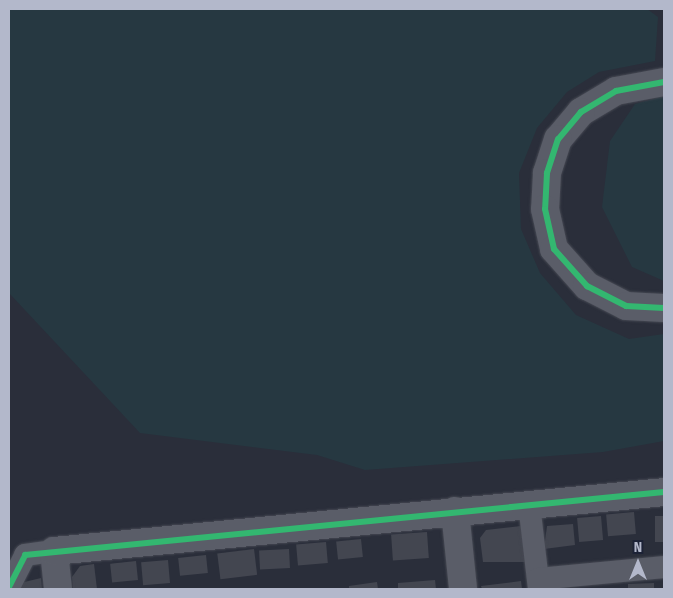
<!DOCTYPE html>
<html>
<head>
<meta charset="utf-8">
<style>
  body { margin:0 }
  #map { position:relative; width:673px; height:598px; overflow:hidden; background:#2a2e3a; font-family:"Fira Sans Condensed",sans-serif }
  div>[style] { position:absolute }
  [style*='--x'] { left:calc(var(--x)*1px); top:calc(var(--y)*1px); width:calc(var(--w)*1px); rotate:calc(var(--a)*1deg) }
  .green>* { inset:0; background:#263841 }
  .building>* { inset:0; background:#434650; transform-origin:0 0 }
  .roads { filter:drop-shadow(0 0 1px #464953) drop-shadow(0 0 1px #464953) }
  .minor>* { height:22px; margin:-11px; padding:0 11px; transform-origin:11px; border-radius:11px; background:#5a5d68 }
  .tertiary>* { height:28px; margin:-14px; padding:0 14px; transform-origin:14px; border-radius:14px; background:#5a5d68 }
  .cycleway>* { height:6px; margin:-3px; padding:0 3px; transform-origin:3px; border-radius:3px; background:#33b770 }
  span { translate:-50% -50%; white-space:nowrap; text-align:center; line-height:1.15; -webkit-text-stroke:5px #1c2236; paint-order:stroke }
  .frame { position:absolute; inset:0; border:10px solid #b3b8cb; pointer-events:none }
  .north { position:absolute; left:613px; top:538px; width:50px; height:50px; -webkit-text-stroke:4px #1c2236; paint-order:stroke; rotate:0deg; font-size:14px; font-weight:700; line-height:20px; text-align:center; color:#b3b8cb }
  .north::after { content:''; display:block; margin:auto; width:18px; height:22px; background:#b3b8cb; clip-path:polygon(50% 0,100% 100%,50% 72%,0 100%) }
</style>
</head>
<body>
<div id="map">
  <div class="green">
    <i style="clip-path:polygon(9px 9px,647px 9px,658px 17px,655px 61px,599px 72px,567px 92px,537px 128px,519px 173px,521px 229px,540px 273px,576px 315px,629px 339px,664px 334px,664px 441px,603px 452px,365px 470px,317px 455px,140px 433px,9px 293px)"></i>
    <i style="clip-path:polygon(664px 96px,664px 281px,632px 267px,602px 207px,610px 141px,635px 104px)"></i>
  </div>
  <div class="building">
    <i style="left:634px;top:512px;width:22px;height:28px;rotate:85deg"></i>
    <i style="left:601px;top:516px;width:24px;height:24px;rotate:85deg"></i>
    <i style="left:655px;top:516px;width:9px;height:26px"></i>
    <i style="clip-path:polygon(573px 524px,575px 545px,544px 549px,547px 526px)"></i>
    <i style="clip-path:polygon(521px 526px,526px 562px,483px 562px,480px 538px,486px 530px)"></i>
    <i style="left:427px;top:532px;width:26px;height:36px;rotate:86deg"></i>
    <i style="left:361px;top:539px;width:18px;height:25px;rotate:84deg"></i>
    <i style="left:326px;top:542px;width:21px;height:30px;rotate:85deg"></i>
    <i style="left:254px;top:549px;width:26px;height:37px;rotate:83deg"></i>
    <i style="left:289px;top:549px;width:19px;height:30px;rotate:87deg"></i>
    <i style="left:206px;top:555px;width:18px;height:28px;rotate:84deg"></i>
    <i style="left:168px;top:560px;width:23px;height:27px;rotate:85deg"></i>
    <i style="left:136px;top:561px;width:19px;height:26px;rotate:84deg"></i>
    <i style="clip-path:polygon(94px 564px,97px 589px,73px 589px,72px 577px,80px 566px)"></i>
    <i style="clip-path:polygon(41px 578px,42px 589px,16px 589px,16px 584px)"></i>
    <i style="clip-path:polygon(435px 580px,436px 589px,398px 589px,398px 583px)"></i>
    <i style="clip-path:polygon(521px 581px,522px 589px,482px 589px,481px 586px)"></i>
    <i style="clip-path:polygon(377px 582px,378px 589px,349px 589px,349px 586px)"></i>
    <i style="clip-path:polygon(654px 583px,654px 589px,628px 589px,628px 584px)"></i>
  </div>
  <div class="roads">
    <div class="minor">
      <i style="--x:529;--y:504;--w:86;--a:83.3"></i>
      <i style="--x:538;--y:579;--w:127;--a:-5.4"></i>
      <i style="--x:9;--y:587;--w:36;--a:-63"></i>
      <i style="--x:25;--y:555;--w:29;--a:-8"></i>
    </div>
    <div class="tertiary">
      <i style="--x:664;--y:82;--w:49;--a:169.4"></i>
      <i style="--x:616;--y:91;--w:41;--a:149"></i>
      <i style="--x:581;--y:112;--w:35;--a:130"></i>
      <i style="--x:558;--y:139;--w:36;--a:108"></i>
      <i style="--x:547;--y:173;--w:36;--a:93"></i>
      <i style="--x:545;--y:209;--w:41;--a:77.3"></i>
      <i style="--x:554;--y:249;--w:50;--a:48.3"></i>
      <i style="--x:587;--y:286;--w:44;--a:27.1"></i>
      <i style="--x:626;--y:306;--w:38;--a:3"></i>
      <i style="--x:455;--y:511;--w:78;--a:84.1"></i>
      <i style="--x:58;--y:589;--w:38;--a:-96"></i>
      <i style="--x:54;--y:551;--w:613;--a:-5.52"></i>
    </div>
  </div>
  <div class="cycleway">
    <i style="--x:664;--y:82;--w:49;--a:169.4"></i>
    <i style="--x:616;--y:91;--w:41;--a:149"></i>
    <i style="--x:581;--y:112;--w:35;--a:130"></i>
    <i style="--x:558;--y:139;--w:36;--a:108"></i>
    <i style="--x:547;--y:173;--w:36;--a:93"></i>
    <i style="--x:545;--y:209;--w:41;--a:77.3"></i>
    <i style="--x:554;--y:249;--w:50;--a:48.3"></i>
    <i style="--x:587;--y:286;--w:44;--a:27.1"></i>
    <i style="--x:626;--y:306;--w:38;--a:3"></i>
    <i style="--x:9;--y:587;--w:36;--a:-63"></i>
    <i style="--x:25;--y:555;--w:642;--a:-5.63"></i>
  </div>
  <div class="frame"></div>
  <div class="north">N</div>
</div>
</body>
</html>
